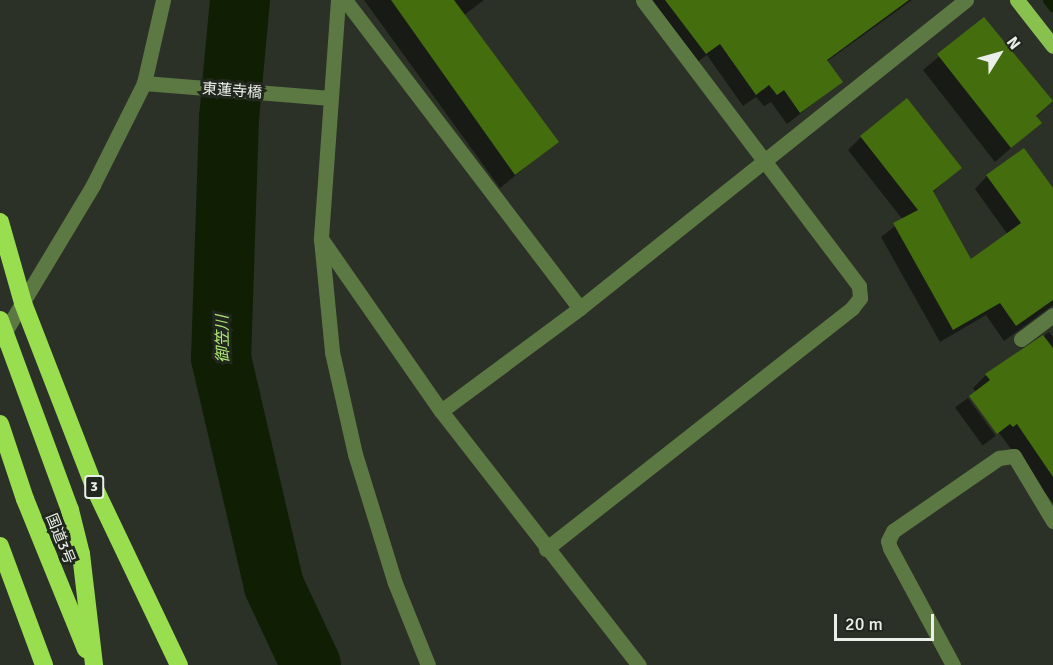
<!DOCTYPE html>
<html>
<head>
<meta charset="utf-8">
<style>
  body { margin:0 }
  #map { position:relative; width:1053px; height:665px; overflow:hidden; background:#2c3128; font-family:Signika,"Noto Sans JP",sans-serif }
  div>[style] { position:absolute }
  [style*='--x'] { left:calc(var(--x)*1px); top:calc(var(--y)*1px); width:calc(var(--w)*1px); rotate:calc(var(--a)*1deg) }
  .shadow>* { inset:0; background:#0007; transform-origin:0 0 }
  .stream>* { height:10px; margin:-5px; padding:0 5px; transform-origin:5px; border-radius:5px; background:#101e03 }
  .river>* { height:60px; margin:-30px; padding:0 30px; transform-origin:30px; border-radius:30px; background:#101e03 }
  .building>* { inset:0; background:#446d0e }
  .lane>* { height:15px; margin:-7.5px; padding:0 7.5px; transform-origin:7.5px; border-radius:7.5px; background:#5d7943 }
  .street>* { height:15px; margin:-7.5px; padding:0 7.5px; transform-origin:7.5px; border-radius:7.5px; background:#5d7943 }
  .primary>* { height:15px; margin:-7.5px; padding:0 7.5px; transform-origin:7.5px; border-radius:7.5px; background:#88c14d }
  .highway>* { height:18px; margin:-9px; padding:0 9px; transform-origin:9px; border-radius:9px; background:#99de4e }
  span { translate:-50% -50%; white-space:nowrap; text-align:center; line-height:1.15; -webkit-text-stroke:6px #22271e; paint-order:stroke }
  .shield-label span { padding:2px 4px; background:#22271e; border:2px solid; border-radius:4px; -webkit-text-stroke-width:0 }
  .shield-label { font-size:14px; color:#ebefe9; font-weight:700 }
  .street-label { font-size:15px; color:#ebefe9 }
  .water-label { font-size:16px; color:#aee977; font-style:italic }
  .north { position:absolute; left:969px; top:24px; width:60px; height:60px; -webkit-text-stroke:4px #22271e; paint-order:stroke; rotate:53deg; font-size:16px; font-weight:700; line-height:24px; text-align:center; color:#ebefe9 }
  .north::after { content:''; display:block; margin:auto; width:21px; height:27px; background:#ebefe9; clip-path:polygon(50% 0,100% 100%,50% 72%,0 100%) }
  .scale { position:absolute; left:834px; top:614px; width:100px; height:27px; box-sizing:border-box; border:3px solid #ebefe9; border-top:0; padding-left:8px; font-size:18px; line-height:21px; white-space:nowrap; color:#ebefe9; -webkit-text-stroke:4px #22271e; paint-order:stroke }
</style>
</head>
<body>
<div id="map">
  <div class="shadow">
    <i style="clip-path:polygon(364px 0,484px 0,463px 16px,557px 142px,500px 188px)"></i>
    <i style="clip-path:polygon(649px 0,912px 0,826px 62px,841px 82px,787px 124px,771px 102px,764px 106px,756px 97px,743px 106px,707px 55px,693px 65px)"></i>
    <i style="clip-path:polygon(984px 19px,1052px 102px,1036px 117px,1040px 123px,995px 162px,923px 70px)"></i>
    <i style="clip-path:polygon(861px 137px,960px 168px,932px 193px,970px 261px,1008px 235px,975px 189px,987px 176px,1053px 191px,1053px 305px,1004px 341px,986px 315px,940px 342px,881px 237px,903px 220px,848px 150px)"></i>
    <i style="clip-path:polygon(1049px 332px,1053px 337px,1053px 503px,971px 397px,976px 392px,973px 388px,986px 375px)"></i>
    <i style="left:968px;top:398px;width:47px;height:16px;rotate:54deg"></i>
  </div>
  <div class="stream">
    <i style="--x:1048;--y:0;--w:9;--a:54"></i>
  </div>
  <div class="river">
    <i style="--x:240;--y:0;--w:119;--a:95.3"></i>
    <i style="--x:229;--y:118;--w:240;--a:91.9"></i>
    <i style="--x:221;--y:358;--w:234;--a:76.9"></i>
    <i style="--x:274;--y:586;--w:87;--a:64.9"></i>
  </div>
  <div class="building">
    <i style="clip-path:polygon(391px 0,454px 0,559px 142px,515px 175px)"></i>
    <i style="clip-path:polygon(665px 0,909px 0,827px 60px,843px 82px,800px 113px,784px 90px,777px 95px,769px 85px,756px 95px,720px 44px,706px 54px)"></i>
    <i style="clip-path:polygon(984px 17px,1053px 101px,1036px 116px,1042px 123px,1011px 148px,937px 54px)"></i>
    <i style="clip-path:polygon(907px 98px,962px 168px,933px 191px,971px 259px,1021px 223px,986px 175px,1024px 148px,1053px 188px,1053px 300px,1016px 326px,1000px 303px,953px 330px,893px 223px,918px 210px,860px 136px)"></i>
    <i style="clip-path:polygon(1043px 335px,1053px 348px,1053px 477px,1017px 424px,1013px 427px,1010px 424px,997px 434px,969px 396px,990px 380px,985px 374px)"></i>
  </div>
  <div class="lane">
    <i style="--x:1021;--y:339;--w:40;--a:-37"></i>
  </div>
  <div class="street">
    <i style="--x:338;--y:0;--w:240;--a:94.1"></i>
    <i style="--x:321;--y:239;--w:114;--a:84.4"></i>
    <i style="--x:332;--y:352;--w:105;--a:77.3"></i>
    <i style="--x:355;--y:454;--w:135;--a:72.8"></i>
    <i style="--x:395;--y:583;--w:88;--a:68.1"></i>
    <i style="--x:345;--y:0;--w:387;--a:52.7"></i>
    <i style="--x:144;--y:83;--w:187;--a:4.6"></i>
    <i style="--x:322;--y:240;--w:208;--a:55.2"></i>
    <i style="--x:441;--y:411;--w:322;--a:52.1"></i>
    <i style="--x:0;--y:340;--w:181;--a:-59"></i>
    <i style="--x:93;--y:185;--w:114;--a:-63.4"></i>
    <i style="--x:144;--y:83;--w:85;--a:-77.1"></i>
    <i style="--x:441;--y:411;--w:173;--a:-36.5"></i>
    <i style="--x:580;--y:308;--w:494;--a:-38.6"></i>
    <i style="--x:546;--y:549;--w:390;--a:-38.2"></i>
    <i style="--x:852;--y:308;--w:13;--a:-51"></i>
    <i style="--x:860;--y:298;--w:12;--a:-95"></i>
    <i style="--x:859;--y:286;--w:358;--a:-127.1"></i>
    <i style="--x:953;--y:665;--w:133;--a:-118.3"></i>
    <i style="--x:890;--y:548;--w:7;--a:-106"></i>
    <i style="--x:888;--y:541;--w:11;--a:-63"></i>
    <i style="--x:893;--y:531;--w:129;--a:-34.6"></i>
    <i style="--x:999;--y:458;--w:15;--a:-8"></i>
    <i style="--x:1014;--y:456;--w:76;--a:59"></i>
  </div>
  <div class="primary">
    <i style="--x:1017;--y:0;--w:58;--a:52"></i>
  </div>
  <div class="highway">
    <i style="--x:0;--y:222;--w:84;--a:74.1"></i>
    <i style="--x:23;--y:303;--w:199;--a:68.8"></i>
    <i style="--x:95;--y:489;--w:195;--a:64.5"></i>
    <i style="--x:0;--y:320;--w:202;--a:69.8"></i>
    <i style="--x:70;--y:510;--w:45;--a:76"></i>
    <i style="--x:81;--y:554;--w:112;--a:83.3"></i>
    <i style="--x:0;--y:424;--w:79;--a:71.6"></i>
    <i style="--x:25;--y:499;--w:162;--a:67.9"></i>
    <i style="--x:0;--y:546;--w:127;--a:69.7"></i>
  </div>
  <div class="shield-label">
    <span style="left:94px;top:487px">3</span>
  </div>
  <div class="street-label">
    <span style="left:232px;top:91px;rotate:4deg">東蓮寺橋</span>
    <span style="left:60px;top:539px;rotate:68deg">国道3号</span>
  </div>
  <div class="water-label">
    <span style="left:223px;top:339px;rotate:-91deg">御笠川</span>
  </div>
  <div class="north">N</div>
  <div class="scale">20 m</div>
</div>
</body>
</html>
